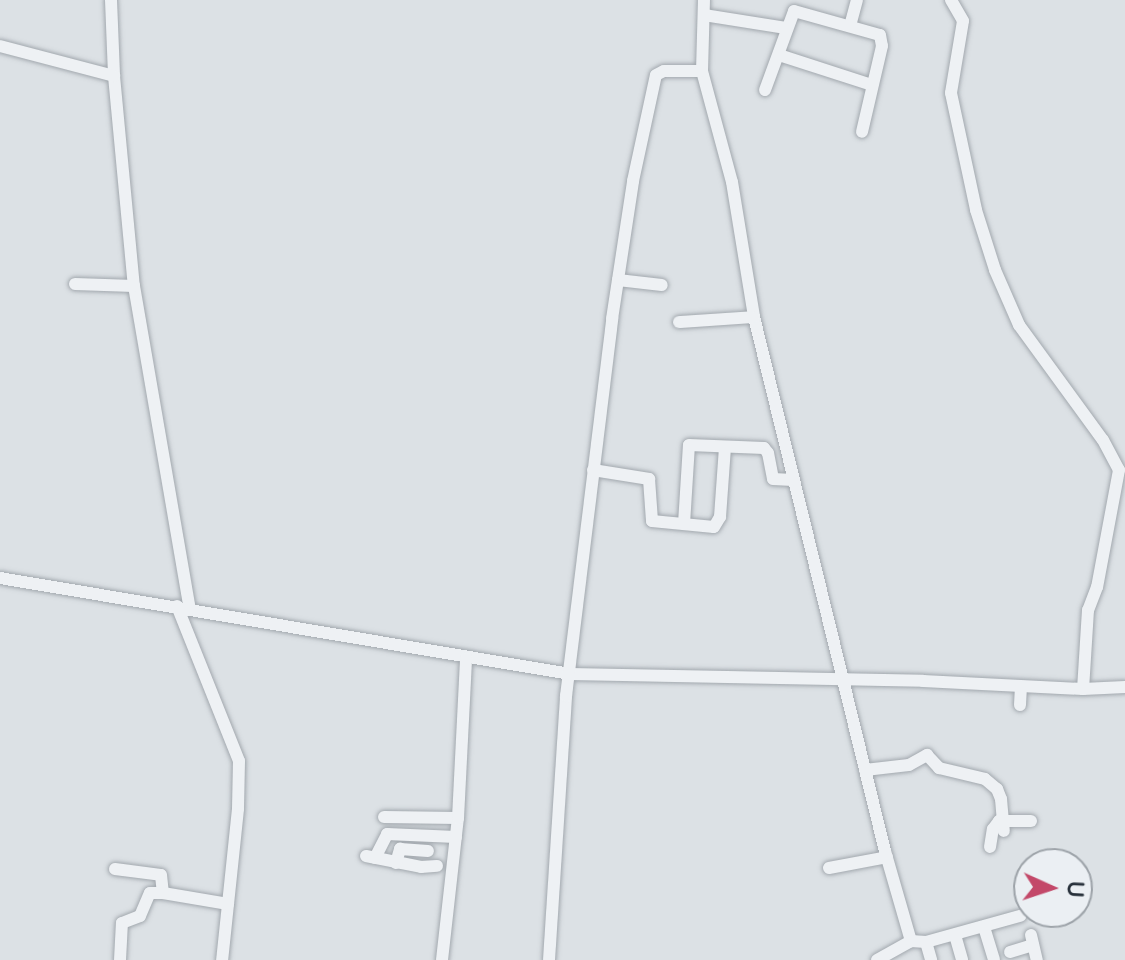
<!DOCTYPE html>
<html>
<head>
<meta charset="utf-8">
<style>
  body { margin:0 }
  #map { position:relative; width:1125px; height:960px; overflow:hidden; background:#dce1e5; font-family:"Varela Round",sans-serif }
  div>[style] { position:absolute }
  [style*='--x'] { left:calc(var(--x)*1px); top:calc(var(--y)*1px); width:calc(var(--w)*1px); rotate:calc(var(--a)*1deg) }
  .roads { filter:drop-shadow(0 0 2px #a2a8ae) drop-shadow(0 0 2px #a2a8ae) }
  .minor>* { height:12px; margin:-6px; padding:0 6px; transform-origin:6px; border-radius:6px; background:#eef1f4 }
  span { translate:-50% -50%; white-space:nowrap; text-align:center; line-height:1.15; -webkit-text-stroke:7px #ebeff3; paint-order:stroke }
  .north { position:absolute; left:1013px; top:848px; width:80px; height:80px; box-sizing:border-box; background:#ebeff3; border:2px solid #9da3a9; border-radius:50%; rotate:93deg; font-size:22px; font-weight:700; line-height:32px; text-align:center; color:#27303a }
  .north::after { content:''; display:block; margin:auto; width:28px; height:36px; background:#c34869; clip-path:polygon(50% 0,100% 100%,50% 72%,0 100%) }
</style>
</head>
<body>
<div id="map">
  <div class="roads">
    <div class="minor">
      <i style="--x:111;--y:0;--w:76;--a:87.7"></i>
      <i style="--x:114;--y:76;--w:211;--a:84.6"></i>
      <i style="--x:134;--y:286;--w:328;--a:80.2"></i>
      <i style="--x:951;--y:0;--w:24;--a:60"></i>
      <i style="--x:963;--y:21;--w:73;--a:99.5"></i>
      <i style="--x:951;--y:93;--w:120;--a:77.9"></i>
      <i style="--x:976;--y:210;--w:63;--a:72.4"></i>
      <i style="--x:995;--y:270;--w:60;--a:66.4"></i>
      <i style="--x:1019;--y:325;--w:142;--a:53.9"></i>
      <i style="--x:1103;--y:440;--w:34;--a:62"></i>
      <i style="--x:1119;--y:470;--w:119;--a:100.6"></i>
      <i style="--x:1097;--y:587;--w:25;--a:111"></i>
      <i style="--x:1088;--y:610;--w:79;--a:93.6"></i>
      <i style="--x:704;--y:15;--w:83;--a:9"></i>
      <i style="--x:850;--y:26;--w:27;--a:-75"></i>
      <i style="--x:0;--y:46;--w:118;--a:14.7"></i>
      <i style="--x:779;--y:55;--w:98;--a:17.9"></i>
      <i style="--x:702;--y:71;--w:115;--a:74.9"></i>
      <i style="--x:732;--y:182;--w:137;--a:80.7"></i>
      <i style="--x:754;--y:317;--w:550;--a:76.22"></i>
      <i style="--x:885;--y:851;--w:94;--a:73.9"></i>
      <i style="--x:765;--y:90;--w:84;--a:-69.8"></i>
      <i style="--x:794;--y:11;--w:89;--a:15.6"></i>
      <i style="--x:880;--y:35;--w:11;--a:80"></i>
      <i style="--x:882;--y:46;--w:88;--a:103.1"></i>
      <i style="--x:618;--y:280;--w:44;--a:6.5"></i>
      <i style="--x:75;--y:284;--w:59;--a:1.9"></i>
      <i style="--x:679;--y:322;--w:75;--a:-3.8"></i>
      <i style="--x:593;--y:470;--w:57;--a:9.1"></i>
      <i style="--x:649;--y:479;--w:42;--a:85.9"></i>
      <i style="--x:652;--y:521;--w:62;--a:5.5"></i>
      <i style="--x:714;--y:527;--w:12;--a:-59"></i>
      <i style="--x:720;--y:517;--w:70;--a:-85.9"></i>
      <i style="--x:684;--y:524;--w:79;--a:-86.4"></i>
      <i style="--x:689;--y:445;--w:75;--a:2.3"></i>
      <i style="--x:764;--y:448;--w:6;--a:51"></i>
      <i style="--x:768;--y:453;--w:26;--a:79"></i>
      <i style="--x:773;--y:479;--w:20;--a:3"></i>
      <i style="--x:0;--y:578;--w:578;--a:9.56"></i>
      <i style="--x:570;--y:674;--w:353;--a:1.1"></i>
      <i style="--x:923;--y:681;--w:160;--a:2.9"></i>
      <i style="--x:1083;--y:689;--w:42;--a:-2.7"></i>
      <i style="--x:177;--y:606;--w:167;--a:68.2"></i>
      <i style="--x:239;--y:761;--w:48;--a:91.2"></i>
      <i style="--x:238;--y:809;--w:152;--a:96"></i>
      <i style="--x:1020;--y:705;--w:18;--a:-87"></i>
      <i style="--x:865;--y:770;--w:44;--a:-6.5"></i>
      <i style="--x:909;--y:765;--w:21;--a:-29"></i>
      <i style="--x:927;--y:755;--w:18;--a:47"></i>
      <i style="--x:939;--y:768;--w:47;--a:13.4"></i>
      <i style="--x:985;--y:779;--w:16;--a:40"></i>
      <i style="--x:997;--y:789;--w:11;--a:68"></i>
      <i style="--x:1001;--y:799;--w:32;--a:85"></i>
      <i style="--x:384;--y:817;--w:74;--a:0.8"></i>
      <i style="--x:990;--y:847;--w:18;--a:-81"></i>
      <i style="--x:993;--y:829;--w:10;--a:-53"></i>
      <i style="--x:999;--y:821;--w:32;--a:0"></i>
      <i style="--x:366;--y:856;--w:56;--a:11.3"></i>
      <i style="--x:421;--y:867;--w:16;--a:-4"></i>
      <i style="--x:375;--y:858;--w:27;--a:-63"></i>
      <i style="--x:387;--y:834;--w:69;--a:2.5"></i>
      <i style="--x:396;--y:863;--w:15;--a:-74"></i>
      <i style="--x:400;--y:849;--w:28;--a:4"></i>
      <i style="--x:829;--y:868;--w:59;--a:-10.7"></i>
      <i style="--x:115;--y:869;--w:46;--a:7.4"></i>
      <i style="--x:161;--y:875;--w:18;--a:84"></i>
      <i style="--x:163;--y:893;--w:66;--a:9.6"></i>
      <i style="--x:984;--y:927;--w:34;--a:73"></i>
      <i style="--x:955;--y:935;--w:26;--a:74"></i>
      <i style="--x:1031;--y:935;--w:26;--a:77"></i>
      <i style="--x:926;--y:942;--w:19;--a:74"></i>
      <i style="--x:1010;--y:952;--w:24;--a:-17"></i>
      <i style="--x:120;--y:960;--w:37;--a:-87"></i>
      <i style="--x:122;--y:923;--w:19;--a:-21"></i>
      <i style="--x:140;--y:916;--w:25;--a:-67"></i>
      <i style="--x:150;--y:893;--w:13;--a:0"></i>
      <i style="--x:442;--y:960;--w:143;--a:-83.6"></i>
      <i style="--x:458;--y:818;--w:160;--a:-87.1"></i>
      <i style="--x:549;--y:960;--w:265;--a:-86.3"></i>
      <i style="--x:566;--y:696;--w:380;--a:-83"></i>
      <i style="--x:612;--y:319;--w:140;--a:-81.3"></i>
      <i style="--x:633;--y:181;--w:108;--a:-77.8"></i>
      <i style="--x:656;--y:75;--w:9;--a:-27"></i>
      <i style="--x:664;--y:71;--w:38;--a:0"></i>
      <i style="--x:702;--y:71;--w:71;--a:-88.4"></i>
      <i style="--x:877;--y:960;--w:39;--a:-29"></i>
      <i style="--x:911;--y:941;--w:15;--a:4"></i>
      <i style="--x:926;--y:942;--w:98;--a:-15.5"></i>
    </div>
  </div>
  <div class="north">U</div>
</div>
</body>
</html>
